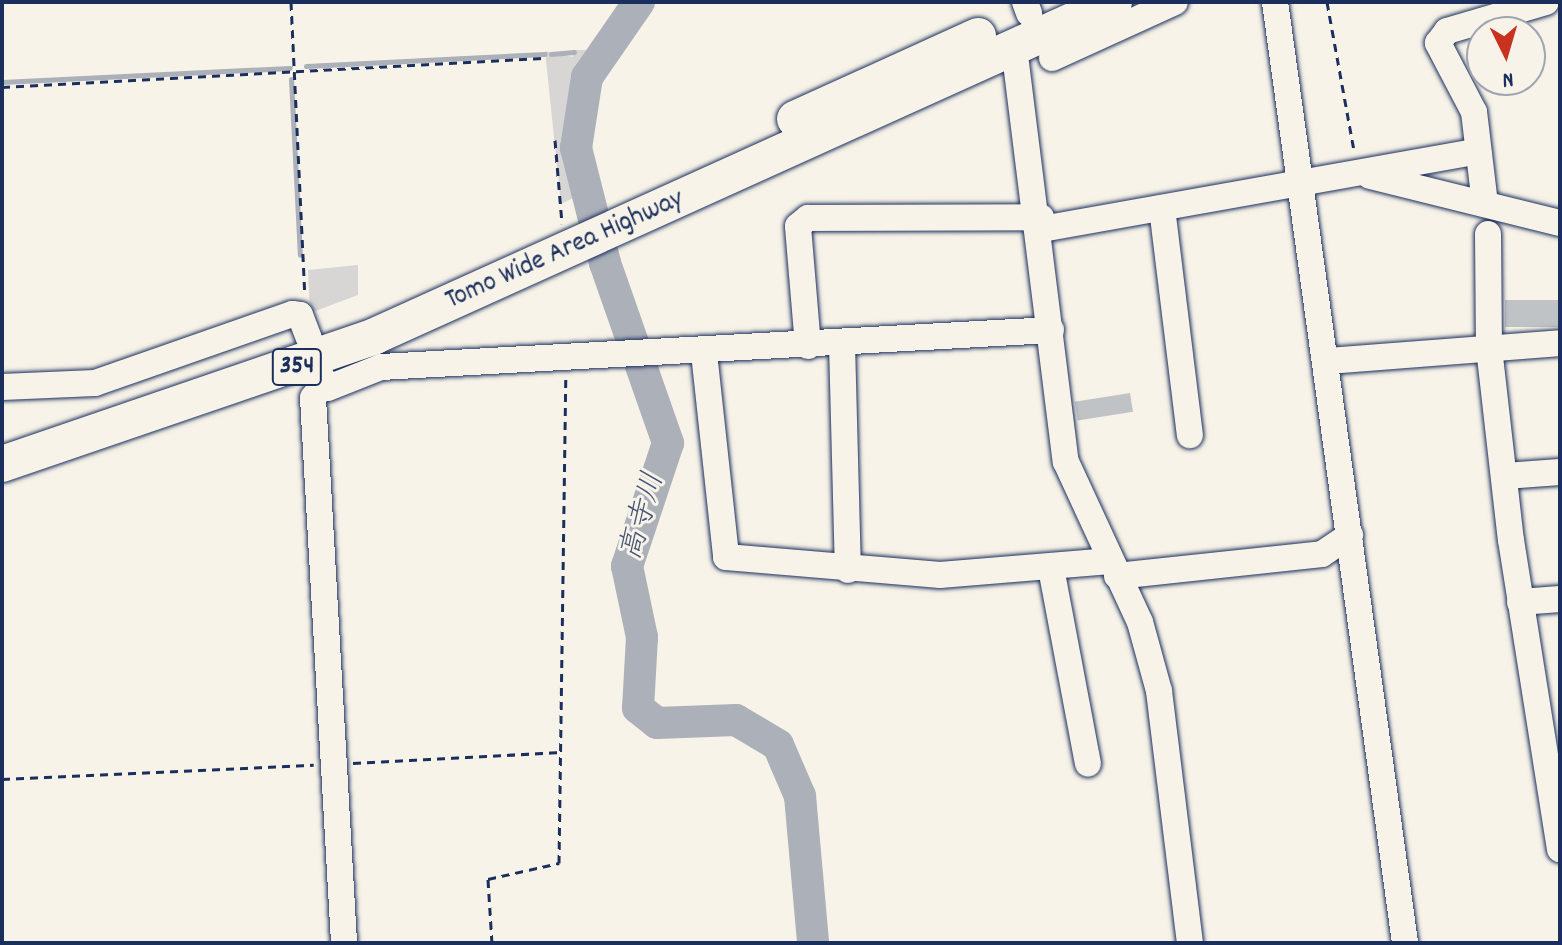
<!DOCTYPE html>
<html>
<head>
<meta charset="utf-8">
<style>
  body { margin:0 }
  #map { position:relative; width:1562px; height:945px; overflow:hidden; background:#f7f3e8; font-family:Dekko,"Klee One",sans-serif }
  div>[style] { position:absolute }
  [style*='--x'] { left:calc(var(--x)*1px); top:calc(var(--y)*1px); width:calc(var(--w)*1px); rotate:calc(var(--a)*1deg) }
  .green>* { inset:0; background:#d7d6d4 }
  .stream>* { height:5px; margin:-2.5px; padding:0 2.5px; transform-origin:2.5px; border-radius:2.5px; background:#acb0b9 }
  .river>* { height:32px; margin:-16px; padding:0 16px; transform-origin:16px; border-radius:16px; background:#acb0b9 }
  .building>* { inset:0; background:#c0c3c5; transform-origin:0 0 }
  .path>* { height:3px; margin-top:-1.5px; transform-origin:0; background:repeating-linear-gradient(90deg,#1b2f5e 0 8px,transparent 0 14px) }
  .roads { filter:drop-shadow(0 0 2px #1b2f5e) drop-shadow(0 0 2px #1b2f5e) }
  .minor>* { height:26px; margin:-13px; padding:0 13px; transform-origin:13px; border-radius:13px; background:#f7f3e8 }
  .highway>* { height:36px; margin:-18px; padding:0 18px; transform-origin:18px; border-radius:18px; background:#f7f3e8 }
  span { translate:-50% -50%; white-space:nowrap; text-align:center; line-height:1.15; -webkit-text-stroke:6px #f7f3e8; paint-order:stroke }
  .shield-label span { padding:2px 6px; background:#f7f3e8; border:2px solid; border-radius:6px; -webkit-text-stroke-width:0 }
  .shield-label { font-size:26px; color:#1b2f5e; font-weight:700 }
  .street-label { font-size:28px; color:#1b2f5e }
  .water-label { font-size:30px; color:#465679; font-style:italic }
  .frame { position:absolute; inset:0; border:4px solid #1b2f5e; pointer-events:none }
  .north { position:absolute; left:1466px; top:16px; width:80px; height:80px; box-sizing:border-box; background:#f7f3e8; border:2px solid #9fa5b1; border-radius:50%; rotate:175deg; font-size:22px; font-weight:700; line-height:32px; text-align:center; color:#1b2f5e }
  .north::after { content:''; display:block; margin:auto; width:28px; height:36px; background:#c8321e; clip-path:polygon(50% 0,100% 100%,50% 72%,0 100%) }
</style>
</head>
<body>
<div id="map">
  <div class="green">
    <i style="clip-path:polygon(623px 2px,630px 2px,573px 93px,570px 174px,577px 196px,561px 204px,545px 51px,573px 57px,574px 50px,590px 50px)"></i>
    <i style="clip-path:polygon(358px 265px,358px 295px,310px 313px,308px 270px)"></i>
  </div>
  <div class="stream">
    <i style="--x:551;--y:54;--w:23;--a:-5"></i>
    <i style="--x:306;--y:66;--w:239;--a:-2.9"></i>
    <i style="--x:291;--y:79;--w:176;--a:87.1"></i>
    <i style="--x:2;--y:82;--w:288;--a:-2.8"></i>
  </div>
  <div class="river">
    <i style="--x:639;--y:2;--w:91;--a:124.7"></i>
    <i style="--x:587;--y:77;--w:72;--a:98.8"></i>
    <i style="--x:576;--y:148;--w:119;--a:75.8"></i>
    <i style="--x:605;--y:263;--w:191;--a:70.7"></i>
    <i style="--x:668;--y:443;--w:130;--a:108.4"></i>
    <i style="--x:627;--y:566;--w:73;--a:78.1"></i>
    <i style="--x:642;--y:637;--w:71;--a:93.2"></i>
    <i style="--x:638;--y:708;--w:24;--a:38"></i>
    <i style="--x:657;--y:723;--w:79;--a:-2.2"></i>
    <i style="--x:736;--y:720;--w:49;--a:30.8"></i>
    <i style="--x:778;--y:745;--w:56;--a:66.7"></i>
    <i style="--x:800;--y:796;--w:148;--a:84.9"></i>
  </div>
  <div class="building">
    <i style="left:1560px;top:300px;width:27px;height:55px;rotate:90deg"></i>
    <i style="left:1130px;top:393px;width:19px;height:56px;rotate:81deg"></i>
  </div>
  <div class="path">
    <i style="--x:291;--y:2;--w:292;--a:87.3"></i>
    <i style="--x:1327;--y:2;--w:150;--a:79.7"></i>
    <i style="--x:2;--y:87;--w:542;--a:-3.07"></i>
    <i style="--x:555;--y:140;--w:84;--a:85.2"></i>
    <i style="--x:353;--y:763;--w:208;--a:-3"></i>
    <i style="--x:2;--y:779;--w:312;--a:-2.6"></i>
    <i style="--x:492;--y:943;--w:64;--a:-93.6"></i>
    <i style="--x:488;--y:879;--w:73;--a:-12.7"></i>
    <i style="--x:559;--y:863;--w:484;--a:-89.2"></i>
  </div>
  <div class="roads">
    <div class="minor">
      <i style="--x:1025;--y:2;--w:12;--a:70"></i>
      <i style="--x:1275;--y:2;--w:950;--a:82.13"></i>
      <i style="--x:1014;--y:47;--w:418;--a:82.9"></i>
      <i style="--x:1066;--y:462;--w:176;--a:65.2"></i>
      <i style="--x:1140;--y:622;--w:72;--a:74.6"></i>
      <i style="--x:1159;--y:691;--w:254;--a:83"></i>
      <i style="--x:1052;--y:58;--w:135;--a:-24.5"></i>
      <i style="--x:1370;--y:176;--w:196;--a:13.9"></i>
      <i style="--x:1485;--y:204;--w:93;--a:-96.8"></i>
      <i style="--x:1474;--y:112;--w:78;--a:-117.6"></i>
      <i style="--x:1438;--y:43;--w:15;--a:-53"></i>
      <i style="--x:1447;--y:31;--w:103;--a:-16.3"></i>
      <i style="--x:1162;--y:208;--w:229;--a:83"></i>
      <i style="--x:1042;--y:229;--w:443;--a:-10.1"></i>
      <i style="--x:1488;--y:234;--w:114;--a:89.5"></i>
      <i style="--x:1489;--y:348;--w:193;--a:83.5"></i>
      <i style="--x:1511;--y:540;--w:313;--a:81"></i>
      <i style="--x:842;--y:344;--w:226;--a:88.5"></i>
      <i style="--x:808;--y:346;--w:120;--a:-94.8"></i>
      <i style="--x:798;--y:226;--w:13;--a:-39"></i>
      <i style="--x:808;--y:218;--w:233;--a:-0.2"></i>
      <i style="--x:704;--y:353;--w:205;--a:83.8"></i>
      <i style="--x:726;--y:557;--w:215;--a:4.8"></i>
      <i style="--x:940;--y:575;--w:171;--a:-4.7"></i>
      <i style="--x:312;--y:361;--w:31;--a:59"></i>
      <i style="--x:328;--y:388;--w:57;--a:-21.6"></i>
      <i style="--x:381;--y:367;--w:671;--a:-3.16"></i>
      <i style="--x:1328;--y:361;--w:233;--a:-4.4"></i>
      <i style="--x:322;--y:386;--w:15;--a:127"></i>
      <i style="--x:313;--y:398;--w:546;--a:86.74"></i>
      <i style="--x:2;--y:387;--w:93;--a:-2.5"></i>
      <i style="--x:95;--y:383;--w:209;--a:-19.3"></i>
      <i style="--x:292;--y:314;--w:8;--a:7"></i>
      <i style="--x:300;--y:315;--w:25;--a:69"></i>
      <i style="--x:1505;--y:476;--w:55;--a:-4.2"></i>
      <i style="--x:1051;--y:568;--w:199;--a:79.3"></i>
      <i style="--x:1117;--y:576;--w:206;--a:-6.1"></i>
      <i style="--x:1322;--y:554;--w:34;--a:-34"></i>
      <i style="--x:1520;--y:602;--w:40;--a:-4.3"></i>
    </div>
    <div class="highway">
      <i style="--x:795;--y:119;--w:201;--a:-24.4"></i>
      <i style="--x:2;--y:464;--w:394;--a:-18.9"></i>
      <i style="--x:375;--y:336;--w:811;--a:-24.32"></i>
    </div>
  </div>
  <div class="shield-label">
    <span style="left:297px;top:367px">354</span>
  </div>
  <div class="street-label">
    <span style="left:565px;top:251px;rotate:-24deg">Tomo Wide Area Highway</span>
  </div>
  <div class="water-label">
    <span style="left:645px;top:517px;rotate:-74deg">高寺川</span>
  </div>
  <div class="frame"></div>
  <div class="north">N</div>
</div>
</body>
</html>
